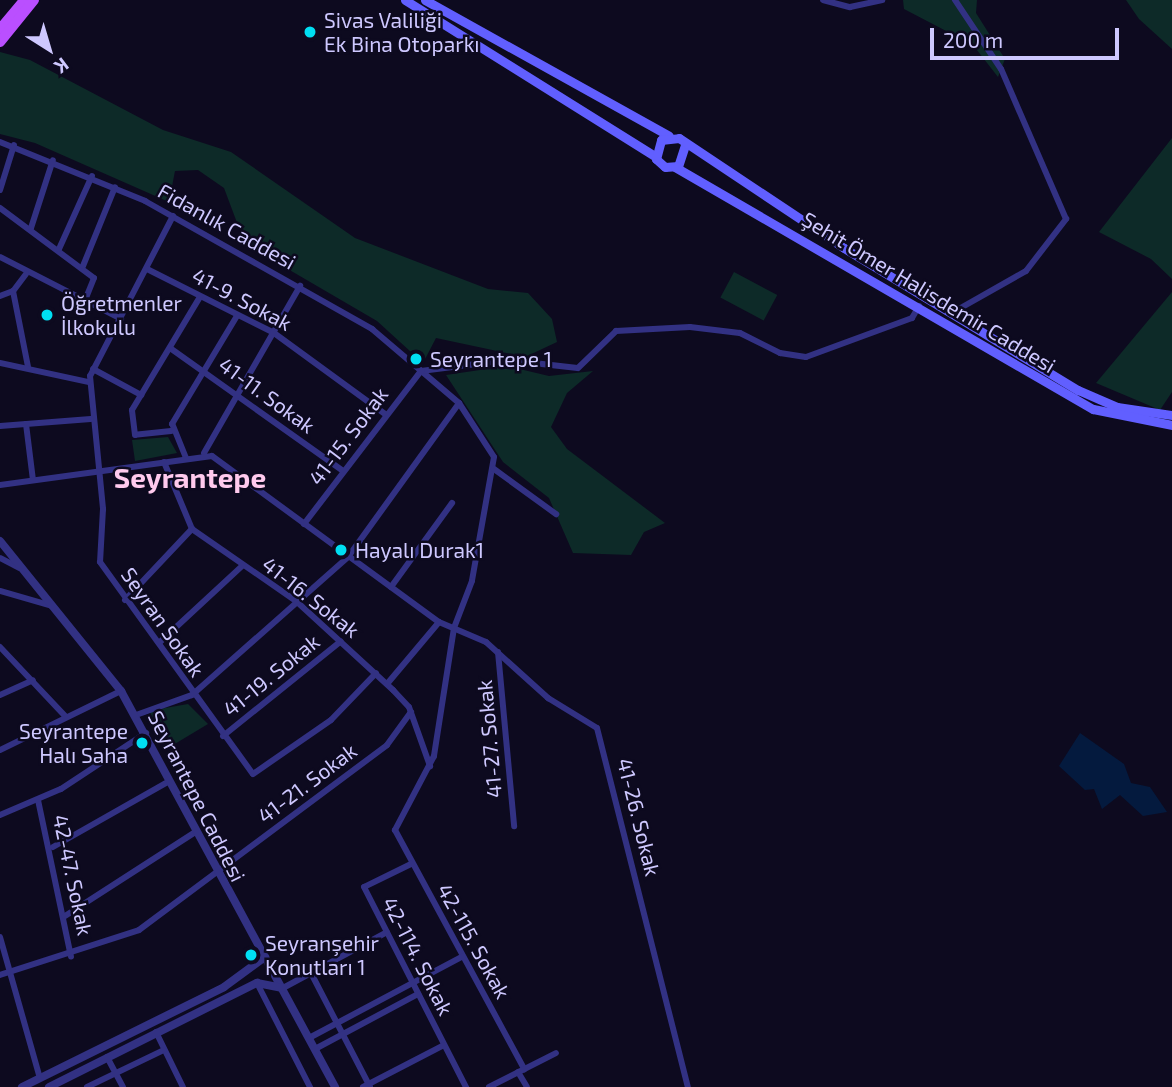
<!DOCTYPE html>
<html>
<head>
<meta charset="utf-8">
<style>
  body { margin:0 }
  #map { position:relative; width:1172px; height:1087px; overflow:hidden; background:#0d0a1f; font-family:"Exo 2",sans-serif }
  div>[style] { position:absolute }
  [style*='--x'] { left:calc(var(--x)*1px); top:calc(var(--y)*1px); width:calc(var(--w)*1px); rotate:calc(var(--a)*1deg) }
  .green>* { inset:0; background:#0d2a28; transform-origin:0 0 }
  .water>* { inset:0; background:#041a3e }
  .minor>* { height:6px; margin:-3px; padding:0 3px; transform-origin:3px; border-radius:3px; background:#323183 }
  .tertiary>* { height:8px; margin:-4px; padding:0 4px; transform-origin:4px; border-radius:4px; background:#323183 }
  .secondary>* { height:9px; margin:-4.5px; padding:0 4.5px; transform-origin:4.5px; border-radius:4.5px; background:#615fff }
  .primary>* { height:10px; margin:-5px; padding:0 5px; transform-origin:5px; border-radius:5px; background:#ba4fff }
  .dots>* { width:19px; height:19px; translate:-50% -50%; box-sizing:border-box; border:4px solid #0d0a1f; border-radius:50% }
  span { translate:-50% -50%; white-space:nowrap; text-align:center; line-height:1.15; -webkit-text-stroke:5px #0d0a1f; paint-order:stroke }
  .poi-label { font-size:21px; color:#cec8ff }
  .left { translate:0 -50%; text-align:left }
  .right { translate:-100% -50%; text-align:right }
  .street-label { font-size:21px; color:#cec8ff }
  .district-label { font-size:28px; color:#ffcaed; font-weight:700 }
  .north { position:absolute; left:14px; top:14px; width:70px; height:70px; -webkit-text-stroke:5px #0d0a1f; paint-order:stroke; rotate:143deg; font-size:19px; font-weight:700; line-height:28px; text-align:center; color:#cec8ff }
  .north::after { content:''; display:block; margin:auto; width:24px; height:32px; background:#cec8ff; clip-path:polygon(50% 0,100% 100%,50% 72%,0 100%) }
  .scale { position:absolute; left:930px; top:28px; width:189px; height:32px; box-sizing:border-box; border:4px solid #cec8ff; border-top:0; padding-left:9px; font-size:21px; line-height:24px; white-space:nowrap; color:#cec8ff; -webkit-text-stroke:5px #0d0a1f; paint-order:stroke }
</style>
</head>
<body>
<div id="map">
  <div class="green">
    <i style="clip-path:polygon(903px 0,977px 0,976px 13px,1005px 59px,998px 77px,973px 45px,904px 9px)"></i>
    <i style="clip-path:polygon(1126px 0,1172px 0,1172px 49px,1139px 19px)"></i>
    <i style="clip-path:polygon(0 52px,30px 60px,163px 130px,231px 152px,355px 238px,488px 289px,528px 293px,552px 319px,557px 342px,525px 357px,436px 338px,423px 363px,377px 321px,245px 244px,224px 188px,198px 170px,175px 171px,169px 202px,35px 143px,0 134px)"></i>
    <i style="clip-path:polygon(1172px 138px,1172px 279px,1151px 259px,1099px 232px)"></i>
    <i style="left:734px;top:272px;width:49px;height:29px;rotate:28deg"></i>
    <i style="clip-path:polygon(1172px 292px,1172px 392px,1160px 410px,1096px 383px)"></i>
    <i style="clip-path:polygon(507px 366px,549px 376px,593px 371px,567px 393px,551px 427px,567px 449px,665px 523px,644px 532px,631px 555px,573px 553px,549px 498px,503px 462px,446px 375px)"></i>
    <i style="clip-path:polygon(168px 437px,177px 453px,135px 461px,132px 440px)"></i>
    <i style="clip-path:polygon(188px 704px,208px 724px,173px 745px,148px 711px)"></i>
  </div>
  <div class="water">
    <i style="clip-path:polygon(1080px 733px,1124px 764px,1131px 783px,1150px 787px,1167px 812px,1143px 816px,1120px 795px,1102px 809px,1094px 789px,1085px 790px,1059px 766px)"></i>
  </div>
  <div class="minor">
    <i style="--x:823;--y:0;--w:28;--a:15"></i>
    <i style="--x:850;--y:7;--w:33;--a:-12"></i>
    <i style="--x:0;--y:142;--w:157;--a:22.1"></i>
    <i style="--x:145;--y:201;--w:261;--a:29.4"></i>
    <i style="--x:372;--y:329;--w:114;--a:40.4"></i>
    <i style="--x:459;--y:403;--w:64;--a:57.1"></i>
    <i style="--x:494;--y:457;--w:126;--a:100.1"></i>
    <i style="--x:472;--y:581;--w:50;--a:111"></i>
    <i style="--x:454;--y:628;--w:130;--a:98.9"></i>
    <i style="--x:434;--y:756;--w:84;--a:117.8"></i>
    <i style="--x:395;--y:830;--w:272;--a:61.6"></i>
    <i style="--x:0;--y:190;--w:47;--a:-72.7"></i>
    <i style="--x:0;--y:208;--w:117;--a:36.7"></i>
    <i style="--x:94;--y:278;--w:27;--a:112"></i>
    <i style="--x:173;--y:216;--w:180;--a:117.4"></i>
    <i style="--x:90;--y:376;--w:134;--a:84.4"></i>
    <i style="--x:103;--y:509;--w:53;--a:93.2"></i>
    <i style="--x:100;--y:562;--w:261;--a:54.2"></i>
    <i style="--x:253;--y:774;--w:95;--a:-34.7"></i>
    <i style="--x:331;--y:720;--w:65;--a:-46.2"></i>
    <i style="--x:31;--y:228;--w:71;--a:-72.1"></i>
    <i style="--x:59;--y:249;--w:80;--a:-65.7"></i>
    <i style="--x:0;--y:257;--w:136;--a:27.1"></i>
    <i style="--x:83;--y:266;--w:85;--a:-67.9"></i>
    <i style="--x:147;--y:269;--w:142;--a:26.7"></i>
    <i style="--x:274;--y:333;--w:137;--a:36.1"></i>
    <i style="--x:26;--y:274;--w:21;--a:127"></i>
    <i style="--x:13;--y:291;--w:77;--a:78.8"></i>
    <i style="--x:0;--y:296;--w:14;--a:-21"></i>
    <i style="--x:950;--y:314;--w:87;--a:-29.5"></i>
    <i style="--x:1026;--y:271;--w:66;--a:-52.4"></i>
    <i style="--x:1066;--y:219;--w:163;--a:-113.4"></i>
    <i style="--x:1001;--y:69;--w:83;--a:-123.7"></i>
    <i style="--x:170;--y:348;--w:212;--a:35.4"></i>
    <i style="--x:0;--y:363;--w:91;--a:12.1"></i>
    <i style="--x:93;--y:369;--w:55;--a:28.4"></i>
    <i style="--x:421;--y:371;--w:87;--a:-7.3"></i>
    <i style="--x:507;--y:360;--w:71;--a:6.4"></i>
    <i style="--x:578;--y:368;--w:53;--a:-44.2"></i>
    <i style="--x:616;--y:331;--w:74;--a:-3.1"></i>
    <i style="--x:690;--y:327;--w:50;--a:6.8"></i>
    <i style="--x:740;--y:333;--w:45;--a:26.6"></i>
    <i style="--x:780;--y:353;--w:26;--a:9"></i>
    <i style="--x:806;--y:357;--w:113;--a:-20.2"></i>
    <i style="--x:912;--y:318;--w:14;--a:-60"></i>
    <i style="--x:26;--y:424;--w:56;--a:82.9"></i>
    <i style="--x:0;--y:426;--w:91;--a:-4.4"></i>
    <i style="--x:171;--y:431;--w:36;--a:174"></i>
    <i style="--x:135;--y:435;--w:25;--a:-97"></i>
    <i style="--x:132;--y:410;--w:132;--a:-59"></i>
    <i style="--x:204;--y:453;--w:193;--a:-60.1"></i>
    <i style="--x:186;--y:458;--w:37;--a:-112"></i>
    <i style="--x:172;--y:424;--w:126;--a:-59"></i>
    <i style="--x:164;--y:462;--w:73;--a:67.3"></i>
    <i style="--x:192;--y:529;--w:126;--a:34.7"></i>
    <i style="--x:296;--y:601;--w:132;--a:42.5"></i>
    <i style="--x:393;--y:690;--w:23;--a:47"></i>
    <i style="--x:409;--y:707;--w:63;--a:70.4"></i>
    <i style="--x:494;--y:469;--w:77;--a:36"></i>
    <i style="--x:0;--y:485;--w:214;--a:-7.8"></i>
    <i style="--x:212;--y:456;--w:281;--a:36.2"></i>
    <i style="--x:439;--y:622;--w:51;--a:23.1"></i>
    <i style="--x:486;--y:642;--w:84;--a:42.1"></i>
    <i style="--x:548;--y:698;--w:57;--a:31.5"></i>
    <i style="--x:597;--y:728;--w:370;--a:75.8"></i>
    <i style="--x:304;--y:524;--w:193;--a:-52.6"></i>
    <i style="--x:0;--y:558;--w:22;--a:27"></i>
    <i style="--x:391;--y:587;--w:104;--a:-54"></i>
    <i style="--x:0;--y:591;--w:54;--a:16.1"></i>
    <i style="--x:125;--y:600;--w:98;--a:-46.7"></i>
    <i style="--x:160;--y:642;--w:112;--a:-42.8"></i>
    <i style="--x:0;--y:647;--w:95;--a:46.7"></i>
    <i style="--x:498;--y:652;--w:175;--a:84.7"></i>
    <i style="--x:387;--y:684;--w:81;--a:-50"></i>
    <i style="--x:0;--y:695;--w:36;--a:-24"></i>
    <i style="--x:136;--y:715;--w:59;--a:-19.7"></i>
    <i style="--x:192;--y:695;--w:208;--a:-41.5"></i>
    <i style="--x:348;--y:557;--w:190;--a:-54.2"></i>
    <i style="--x:223;--y:736;--w:151;--a:-38.8"></i>
    <i style="--x:0;--y:750;--w:135;--a:-26"></i>
    <i style="--x:38;--y:800;--w:160;--a:78.1"></i>
    <i style="--x:0;--y:815;--w:66;--a:-23.1"></i>
    <i style="--x:61;--y:789;--w:102;--a:-33.4"></i>
    <i style="--x:53;--y:847;--w:130;--a:-29.5"></i>
    <i style="--x:411;--y:864;--w:52;--a:153.9"></i>
    <i style="--x:364;--y:887;--w:225;--a:63"></i>
    <i style="--x:65;--y:916;--w:153;--a:-32.8"></i>
    <i style="--x:0;--y:937;--w:147;--a:74.2"></i>
    <i style="--x:311;--y:973;--w:128;--a:62.6"></i>
    <i style="--x:0;--y:975;--w:146;--a:-17.9"></i>
    <i style="--x:139;--y:930;--w:309;--a:-36.7"></i>
    <i style="--x:387;--y:745;--w:41;--a:-54"></i>
    <i style="--x:257;--y:983;--w:117;--a:63"></i>
    <i style="--x:283;--y:988;--w:118;--a:-28.3"></i>
    <i style="--x:156;--y:1032;--w:61;--a:63.9"></i>
    <i style="--x:309;--y:1038;--w:174;--a:-28"></i>
    <i style="--x:315;--y:1049;--w:117;--a:-28.1"></i>
    <i style="--x:107;--y:1057;--w:34;--a:62"></i>
    <i style="--x:518;--y:1072;--w:17;--a:59"></i>
    <i style="--x:87;--y:1087;--w:85;--a:-25.7"></i>
    <i style="--x:363;--y:1087;--w:91;--a:-27.4"></i>
    <i style="--x:489;--y:1087;--w:75;--a:-26.9"></i>
  </div>
  <div class="tertiary">
    <i style="--x:0;--y:541;--w:193;--a:51.1"></i>
    <i style="--x:121;--y:691;--w:450;--a:61.6"></i>
    <i style="--x:22;--y:1087;--w:225;--a:-26.3"></i>
    <i style="--x:224;--y:987;--w:51;--a:-36.2"></i>
    <i style="--x:49;--y:1087;--w:233;--a:-26.6"></i>
    <i style="--x:257;--y:983;--w:26;--a:11"></i>
  </div>
  <div class="secondary">
    <i style="--x:405;--y:0;--w:296;--a:32"></i>
    <i style="--x:425;--y:0;--w:279;--a:29.1"></i>
    <i style="--x:685;--y:145;--w:22;--a:108"></i>
    <i style="--x:678;--y:166;--w:13;--a:176"></i>
    <i style="--x:665;--y:167;--w:12;--a:-138"></i>
    <i style="--x:656;--y:159;--w:20;--a:-75"></i>
    <i style="--x:661;--y:140;--w:18;--a:-6"></i>
    <i style="--x:679;--y:138;--w:198;--a:33.7"></i>
    <i style="--x:844;--y:248;--w:274;--a:31.3"></i>
    <i style="--x:1078;--y:390;--w:43;--a:23.6"></i>
    <i style="--x:1117;--y:407;--w:56;--a:8.3"></i>
    <i style="--x:675;--y:167;--w:483;--a:30.1"></i>
    <i style="--x:1093;--y:409;--w:81;--a:11.4"></i>
  </div>
  <div class="primary">
    <i style="--x:0;--y:29;--w:38;--a:-50"></i>
    <i style="--x:0;--y:42;--w:54;--a:-51"></i>
  </div>
  <div class="dots">
    <i style="left:310px;top:32px;background:#00dff3"></i>
    <i style="left:47px;top:315px;background:#00dff3"></i>
    <i style="left:416px;top:359px;background:#00dff3"></i>
    <i style="left:341px;top:550px;background:#00dff3"></i>
    <i style="left:142px;top:743px;background:#00dff3"></i>
    <i style="left:251px;top:955px;background:#00dff3"></i>
  </div>
  <div class="poi-label">
    <span class="left" style="left:324px;top:32px">Sivas Valiliği<br>Ek Bina Otoparkı</span>
    <span class="left" style="left:61px;top:315px">Öğretmenler<br>İlkokulu</span>
    <span class="left" style="left:430px;top:359px">Seyrantepe 1</span>
    <span class="left" style="left:355px;top:550px">Hayalı Durak1</span>
    <span class="right" style="left:128px;top:743px">Seyrantepe<br>Halı Saha</span>
    <span class="left" style="left:265px;top:955px">Seyranşehir<br>Konutları 1</span>
  </div>
  <div class="street-label">
    <span style="left:227px;top:226px;rotate:29deg">Fidanlık Caddesi</span>
    <span style="left:929px;top:292px;rotate:31deg">Şehit Ömer Halisdemir Caddesi</span>
    <span style="left:242px;top:299px;rotate:28deg">41-9. Sokak</span>
    <span style="left:267px;top:395px;rotate:36deg">41-11. Sokak</span>
    <span style="left:348px;top:436px;rotate:-53deg">41-15. Sokak</span>
    <span style="left:311px;top:597px;rotate:38deg">41-16. Sokak</span>
    <span style="left:163px;top:622px;rotate:55deg">Seyran Sokak</span>
    <span style="left:271px;top:675px;rotate:-39deg">41-19. Sokak</span>
    <span style="left:489px;top:739px;rotate:-95deg">41-27. Sokak</span>
    <span style="left:307px;top:783px;rotate:-37deg">41-21. Sokak</span>
    <span style="left:197px;top:796px;rotate:63deg">Seyrantepe Caddesi</span>
    <span style="left:639px;top:817px;rotate:76deg">41-26. Sokak</span>
    <span style="left:73px;top:875px;rotate:78deg">42-47. Sokak</span>
    <span style="left:474px;top:941px;rotate:61deg">42-115. Sokak</span>
    <span style="left:418px;top:956px;rotate:63deg">42-114. Sokak</span>
  </div>
  <div class="district-label">
    <span style="left:190px;top:477px">Seyrantepe</span>
  </div>
  <div class="north">K</div>
  <div class="scale">200 m</div>
</div>
</body>
</html>
